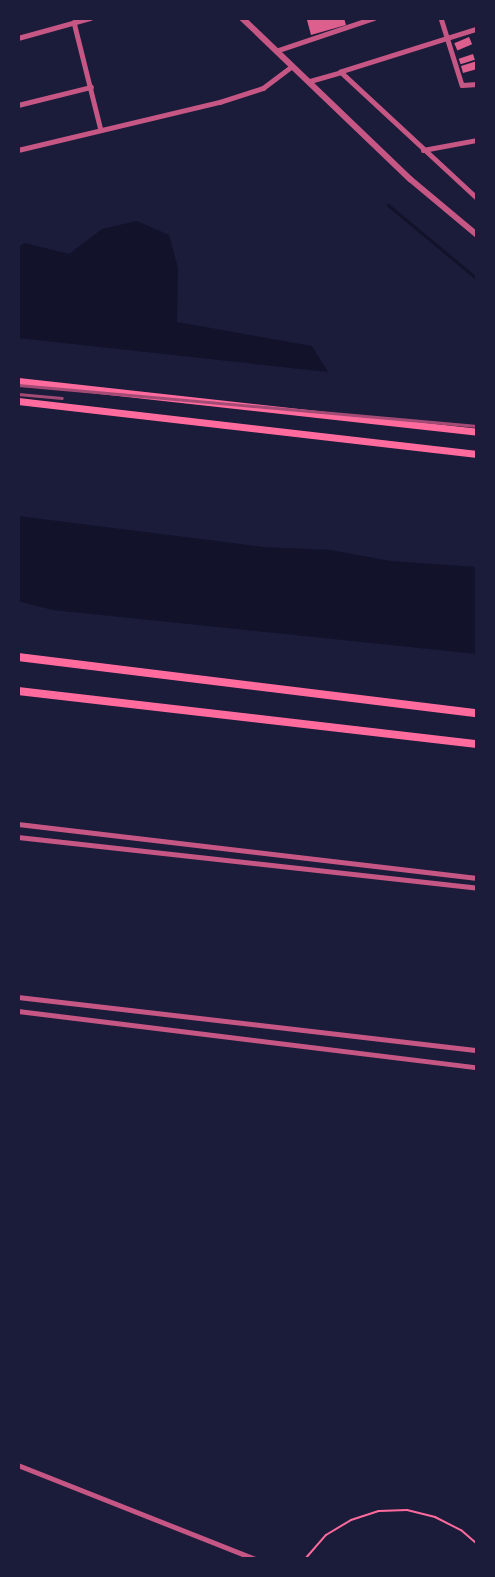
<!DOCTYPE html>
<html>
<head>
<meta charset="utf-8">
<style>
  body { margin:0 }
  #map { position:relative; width:495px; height:1577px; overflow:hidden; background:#1b1b3a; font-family:"Noto Sans",sans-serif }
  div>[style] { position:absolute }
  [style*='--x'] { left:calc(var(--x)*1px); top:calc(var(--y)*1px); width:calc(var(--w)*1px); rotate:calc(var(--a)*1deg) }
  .water>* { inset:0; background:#12122b }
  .stream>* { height:3px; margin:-1.5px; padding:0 1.5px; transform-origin:1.5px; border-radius:1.5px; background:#12122b }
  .building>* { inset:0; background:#dd5f8e; transform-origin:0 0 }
  .path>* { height:2px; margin:-1px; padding:0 1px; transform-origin:1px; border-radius:1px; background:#ff6b9d }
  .minor>* { height:4.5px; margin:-2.25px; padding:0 2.25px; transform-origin:2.25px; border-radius:2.25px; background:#c65784 }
  .tertiary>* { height:6px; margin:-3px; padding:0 3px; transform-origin:3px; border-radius:3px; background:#c65784 }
  .secondary>* { height:7px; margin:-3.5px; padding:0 3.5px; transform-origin:3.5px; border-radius:3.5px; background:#ff6b9d }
  .trunk>* { height:8px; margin:-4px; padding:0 4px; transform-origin:4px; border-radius:4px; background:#ff6b9d }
  .rail>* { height:3px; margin:-1.5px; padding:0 1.5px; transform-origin:1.5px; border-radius:1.5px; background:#a44b75 }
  span { translate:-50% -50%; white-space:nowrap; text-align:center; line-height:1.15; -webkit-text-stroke:4.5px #1b1b3a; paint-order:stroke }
  .frame { position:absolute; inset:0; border:20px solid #1b1b3a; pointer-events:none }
</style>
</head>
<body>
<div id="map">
  <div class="water">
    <i style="clip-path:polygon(137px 221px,169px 235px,178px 268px,177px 322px,312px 346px,328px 372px,18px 338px,18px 247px,25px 243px,69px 254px,102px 229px)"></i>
    <i style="clip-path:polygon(18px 516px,263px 547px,331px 550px,390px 561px,477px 567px,477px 654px,53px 610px,18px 601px)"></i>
  </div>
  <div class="stream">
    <i style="--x:388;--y:205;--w:116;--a:39.7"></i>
  </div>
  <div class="building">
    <i style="clip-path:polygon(315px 18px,344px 18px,346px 25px,311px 35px,307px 20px)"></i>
    <i style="left:469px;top:37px;width:8px;height:16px;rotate:67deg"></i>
    <i style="left:473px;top:54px;width:6px;height:15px;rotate:72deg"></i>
    <i style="clip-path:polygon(477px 61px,477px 69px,463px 73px,461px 66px)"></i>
  </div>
  <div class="path">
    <i style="--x:305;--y:1559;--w:32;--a:-49"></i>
    <i style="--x:326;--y:1535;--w:29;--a:-31"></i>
    <i style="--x:351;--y:1520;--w:29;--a:-18"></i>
    <i style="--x:379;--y:1511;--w:28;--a:-2"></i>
    <i style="--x:407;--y:1510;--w:29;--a:14"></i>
    <i style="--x:435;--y:1517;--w:29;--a:27"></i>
    <i style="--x:461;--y:1530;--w:21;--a:41"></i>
  </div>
  <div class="minor">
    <i style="--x:441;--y:18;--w:70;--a:72.6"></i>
    <i style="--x:462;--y:85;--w:15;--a:-4"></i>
    <i style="--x:74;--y:22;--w:111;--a:76"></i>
    <i style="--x:477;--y:29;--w:143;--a:162.5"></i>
    <i style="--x:341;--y:72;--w:185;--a:42.8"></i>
    <i style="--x:18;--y:38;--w:75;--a:-15.5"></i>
    <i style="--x:276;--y:51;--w:103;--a:-18.6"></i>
    <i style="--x:310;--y:81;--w:32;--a:-16"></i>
    <i style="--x:18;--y:105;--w:75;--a:-13.9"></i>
    <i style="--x:18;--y:150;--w:208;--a:-13.4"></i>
    <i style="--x:220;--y:102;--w:45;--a:-18"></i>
    <i style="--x:263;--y:88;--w:36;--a:-37"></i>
    <i style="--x:423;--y:150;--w:55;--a:-10.5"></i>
    <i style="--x:18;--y:824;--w:462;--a:6.7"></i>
    <i style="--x:18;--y:837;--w:462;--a:6.3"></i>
    <i style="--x:18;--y:997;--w:462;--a:6.6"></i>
    <i style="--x:18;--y:1011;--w:462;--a:7"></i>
    <i style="--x:18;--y:1465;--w:256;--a:21.6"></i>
  </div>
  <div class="tertiary">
    <i style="--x:242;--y:18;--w:233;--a:43.8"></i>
    <i style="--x:410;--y:179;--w:87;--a:39.9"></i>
  </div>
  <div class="secondary">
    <i style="--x:18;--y:381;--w:462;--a:6.3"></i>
    <i style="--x:18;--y:401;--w:462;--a:6.6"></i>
  </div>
  <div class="trunk">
    <i style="--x:18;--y:657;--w:462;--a:7"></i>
    <i style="--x:18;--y:691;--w:462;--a:6.6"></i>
  </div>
  <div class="rail">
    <i style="--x:18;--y:385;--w:461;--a:5.1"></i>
    <i style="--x:18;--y:394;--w:44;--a:5.2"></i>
  </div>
  <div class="frame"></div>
</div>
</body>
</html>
